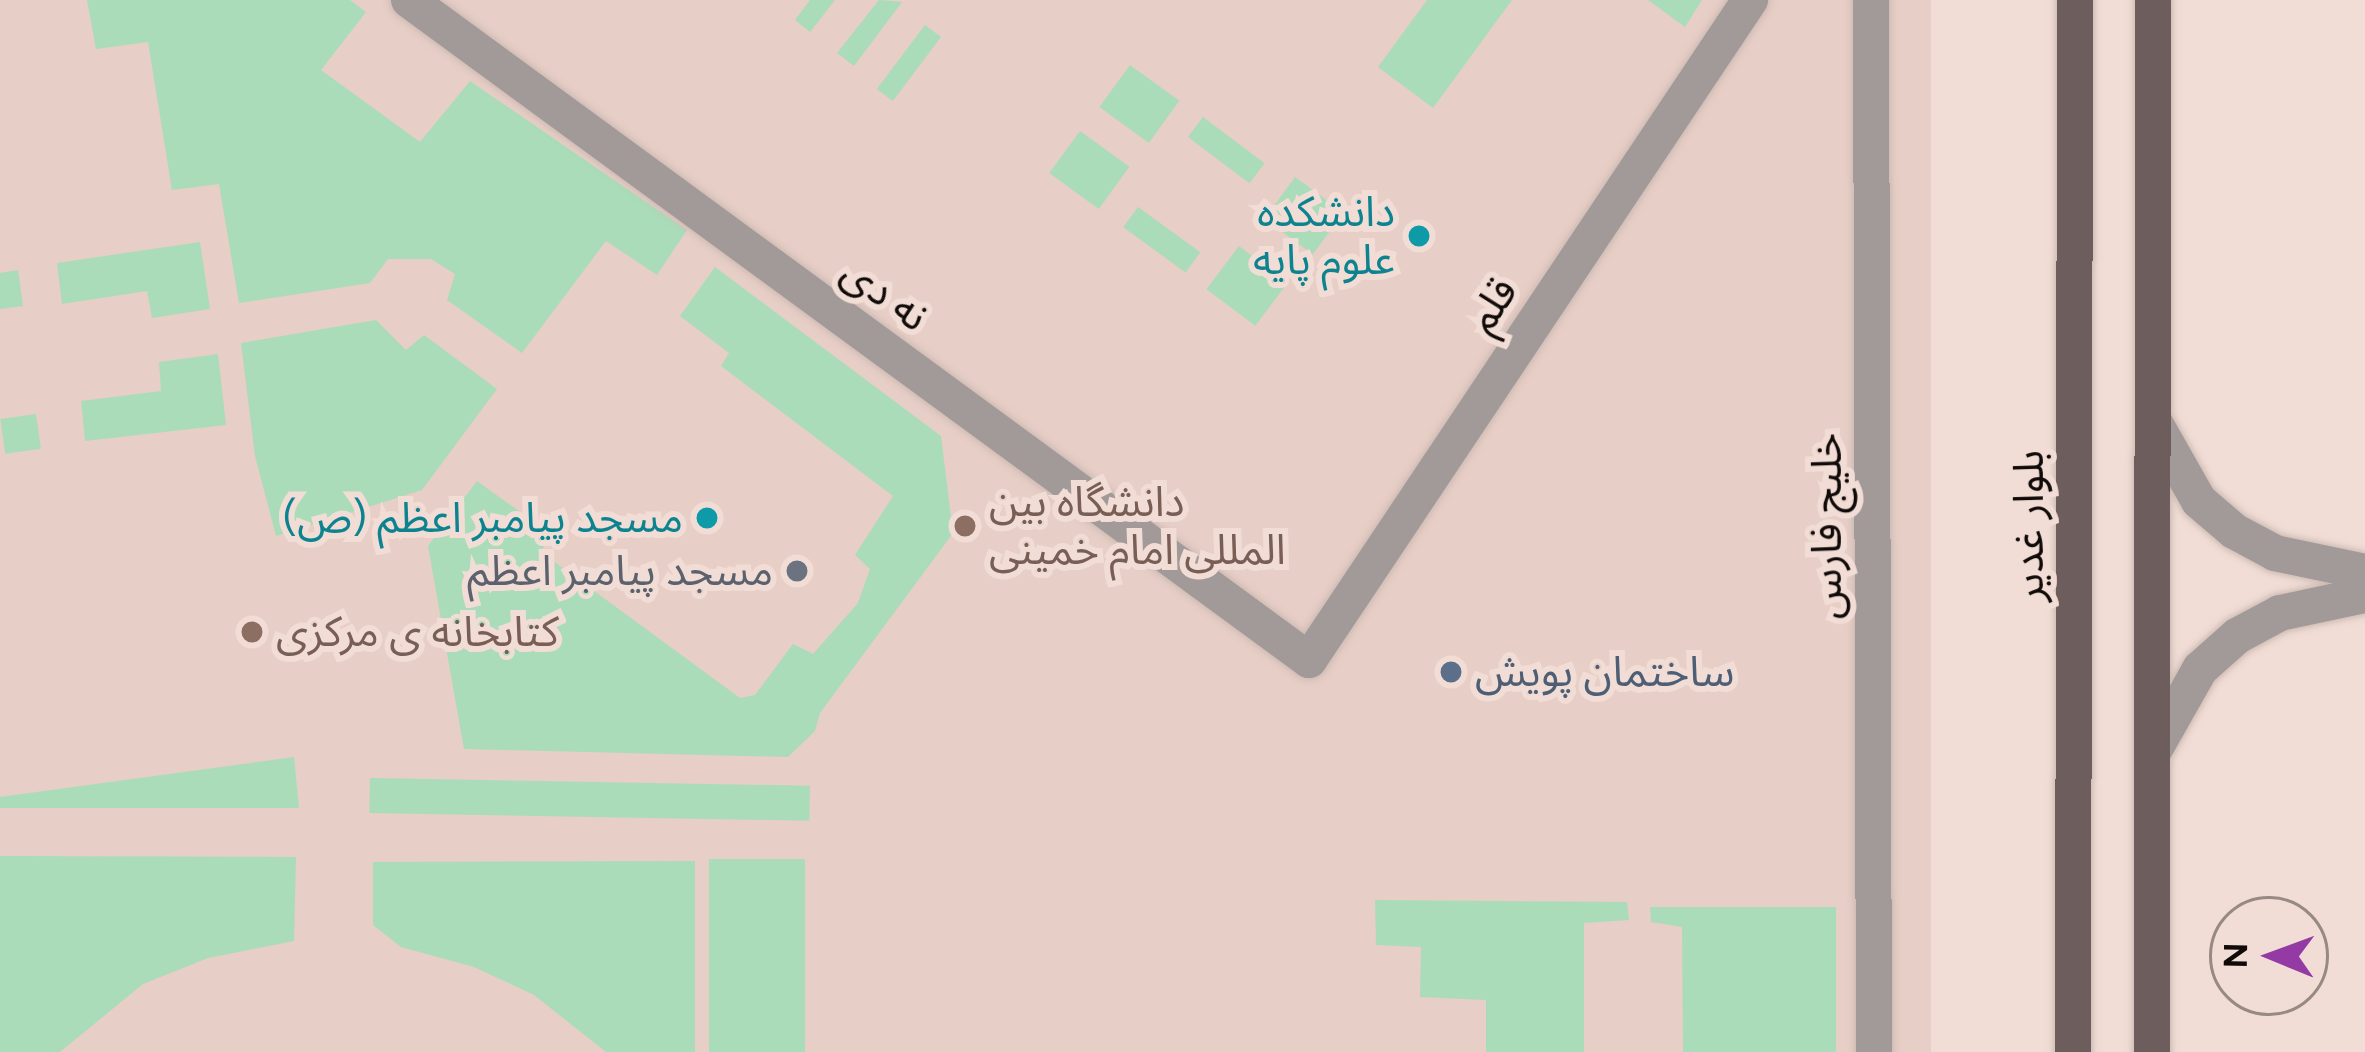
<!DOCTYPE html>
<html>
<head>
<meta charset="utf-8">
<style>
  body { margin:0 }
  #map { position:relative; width:2365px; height:1052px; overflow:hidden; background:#f1ddd5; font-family:Figtree,"Noto Sans Arabic",sans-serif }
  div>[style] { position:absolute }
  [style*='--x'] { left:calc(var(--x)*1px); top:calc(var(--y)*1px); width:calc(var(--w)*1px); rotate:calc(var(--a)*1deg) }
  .education>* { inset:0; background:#e7cec6; transform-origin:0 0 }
  .green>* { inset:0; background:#aadcb9; transform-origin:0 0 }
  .roads { filter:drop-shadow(0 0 3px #cdbbb4) drop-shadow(0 0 3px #cdbbb4) }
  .minor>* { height:36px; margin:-18px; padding:0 18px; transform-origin:18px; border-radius:18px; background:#a29999 }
  .major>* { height:36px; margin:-18px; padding:0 18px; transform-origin:18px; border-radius:18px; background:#6d5d5d }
  .dots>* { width:33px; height:33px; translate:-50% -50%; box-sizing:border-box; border:6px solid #f1ddd5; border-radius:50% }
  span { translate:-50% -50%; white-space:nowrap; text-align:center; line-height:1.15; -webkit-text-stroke:12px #f1ddd5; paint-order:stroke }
  .culture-label { font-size:42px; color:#0d838f }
  .right { translate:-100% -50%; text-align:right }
  .street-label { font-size:42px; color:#100a08 }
  .education-label { font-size:42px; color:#785e54 }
  .left { translate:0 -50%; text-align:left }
  .worship-label { font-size:42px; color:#5b616d }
  .service-label { font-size:42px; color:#4e5e75 }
  .north { position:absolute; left:2209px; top:896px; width:120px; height:120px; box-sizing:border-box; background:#f1ddd5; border:3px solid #978983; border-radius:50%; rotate:271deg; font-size:33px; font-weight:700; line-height:48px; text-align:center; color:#100a08 }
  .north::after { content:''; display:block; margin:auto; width:42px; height:54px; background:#933aa5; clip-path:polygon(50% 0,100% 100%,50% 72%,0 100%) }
</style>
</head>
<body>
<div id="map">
  <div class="education">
    <i style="left:0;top:0;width:1931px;height:1052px"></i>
  </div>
  <div class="green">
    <i style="clip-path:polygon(87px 0,350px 0,366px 12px,321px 70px,420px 142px,470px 81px,687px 230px,657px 275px,606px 241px,522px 353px,447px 300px,455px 274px,431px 259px,388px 259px,370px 283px,239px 303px,219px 184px,172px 190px,148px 42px,96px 49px)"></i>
    <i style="clip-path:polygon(810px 0,835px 0,810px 32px,795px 20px)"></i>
    <i style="clip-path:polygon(879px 0,902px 2px,854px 66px,837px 53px)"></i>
    <i style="clip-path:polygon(1427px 0,1512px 0,1433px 108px,1378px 67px)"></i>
    <i style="clip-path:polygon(1648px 0,1702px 0,1685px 27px)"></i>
    <i style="left:925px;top:25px;width:20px;height:80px;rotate:37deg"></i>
    <i style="left:1130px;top:65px;width:61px;height:52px;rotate:36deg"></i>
    <i style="left:1203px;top:117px;width:77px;height:25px;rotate:37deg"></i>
    <i style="left:1080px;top:131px;width:61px;height:52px;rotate:36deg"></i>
    <i style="left:1295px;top:177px;width:60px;height:52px;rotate:36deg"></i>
    <i style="left:1138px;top:207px;width:77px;height:25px;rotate:36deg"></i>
    <i style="clip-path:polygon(200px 242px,210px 309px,152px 318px,147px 291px,62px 304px,57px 263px)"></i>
    <i style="left:1239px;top:246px;width:61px;height:54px;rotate:37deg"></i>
    <i style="clip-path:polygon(715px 267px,941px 436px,953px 533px,820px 713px,815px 731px,788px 757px,464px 749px,428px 546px,477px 481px,551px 534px,541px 552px,740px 698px,755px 695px,793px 644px,813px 654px,858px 603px,870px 569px,855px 555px,893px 496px,721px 366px,729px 353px,680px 316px)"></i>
    <i style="clip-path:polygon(18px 270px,23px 306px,0 309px,0 273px)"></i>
    <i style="clip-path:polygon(376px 320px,406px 350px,424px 335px,497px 389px,422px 490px,276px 536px,255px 456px,241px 343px)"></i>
    <i style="clip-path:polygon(218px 354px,226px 425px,85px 441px,81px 401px,161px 391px,159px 362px)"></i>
    <i style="left:36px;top:414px;width:35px;height:36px;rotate:82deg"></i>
    <i style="clip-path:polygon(294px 757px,299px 808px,0 808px,0 797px)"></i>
    <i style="left:370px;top:778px;width:440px;height:35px;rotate:1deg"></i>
    <i style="clip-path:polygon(0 856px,296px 857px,294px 941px,208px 958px,143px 984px,60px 1052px,0 1052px)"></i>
    <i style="left:709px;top:859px;width:96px;height:193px"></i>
    <i style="clip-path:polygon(695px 861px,695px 1052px,606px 1052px,534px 995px,474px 967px,401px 947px,373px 925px,373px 862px)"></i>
    <i style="clip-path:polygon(1375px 900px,1627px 902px,1629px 920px,1584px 923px,1584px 1052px,1486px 1052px,1486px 1000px,1420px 997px,1421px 947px,1376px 945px)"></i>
    <i style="clip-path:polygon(1650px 907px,1836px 907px,1836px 1052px,1683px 1052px,1682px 927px,1651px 922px)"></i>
  </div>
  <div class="roads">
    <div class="minor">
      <i style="--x:409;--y:0;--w:1116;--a:36.25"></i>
      <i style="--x:1309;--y:660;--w:794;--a:-56.25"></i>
      <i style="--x:1871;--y:0;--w:1052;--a:89.84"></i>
      <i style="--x:2153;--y:420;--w:93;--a:60.4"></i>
      <i style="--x:2199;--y:501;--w:46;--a:40.6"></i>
      <i style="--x:2234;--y:531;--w:47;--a:28.2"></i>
      <i style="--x:2275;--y:553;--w:92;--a:11.9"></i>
      <i style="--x:2152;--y:754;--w:98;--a:-60.5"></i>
      <i style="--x:2200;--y:669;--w:50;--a:-41.7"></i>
      <i style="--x:2237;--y:636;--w:49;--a:-28.1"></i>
      <i style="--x:2280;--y:613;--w:87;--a:-12"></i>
    </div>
    <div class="major">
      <i style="--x:2073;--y:1052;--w:1052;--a:-89.89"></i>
      <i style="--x:2152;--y:1052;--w:1052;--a:-89.95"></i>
    </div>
  </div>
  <div class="dots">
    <i style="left:1419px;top:236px;background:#0f9aa8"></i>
    <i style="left:707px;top:518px;background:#0f9aa8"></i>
    <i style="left:965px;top:526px;background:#8d6e63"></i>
    <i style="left:797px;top:571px;background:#6b7280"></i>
    <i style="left:252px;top:632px;background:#8d6e63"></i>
    <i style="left:1451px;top:672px;background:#5c6f8a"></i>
  </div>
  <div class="culture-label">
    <span class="right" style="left:1395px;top:236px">دانشکده<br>علوم پایه</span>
    <span class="right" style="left:683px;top:518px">مسجد پیامبر اعظم (ص)</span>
  </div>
  <div class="street-label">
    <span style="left:885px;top:294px;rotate:36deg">نه دی</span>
    <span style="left:1492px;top:305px;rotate:-56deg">قلم</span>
    <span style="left:1827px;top:526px;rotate:-90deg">خلیج فارس</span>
    <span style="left:2029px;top:526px;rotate:-90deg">بلوار غدیر</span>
  </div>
  <div class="education-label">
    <span class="left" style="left:989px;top:526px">دانشگاه بین<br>المللی امام خمینی</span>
    <span class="left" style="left:276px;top:632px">کتابخانه ی مرکزی</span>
  </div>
  <div class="worship-label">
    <span class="right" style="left:773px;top:571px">مسجد پیامبر اعظم</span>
  </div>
  <div class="service-label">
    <span class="left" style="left:1475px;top:672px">ساختمان پویش</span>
  </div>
  <div class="north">N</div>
</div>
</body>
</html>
